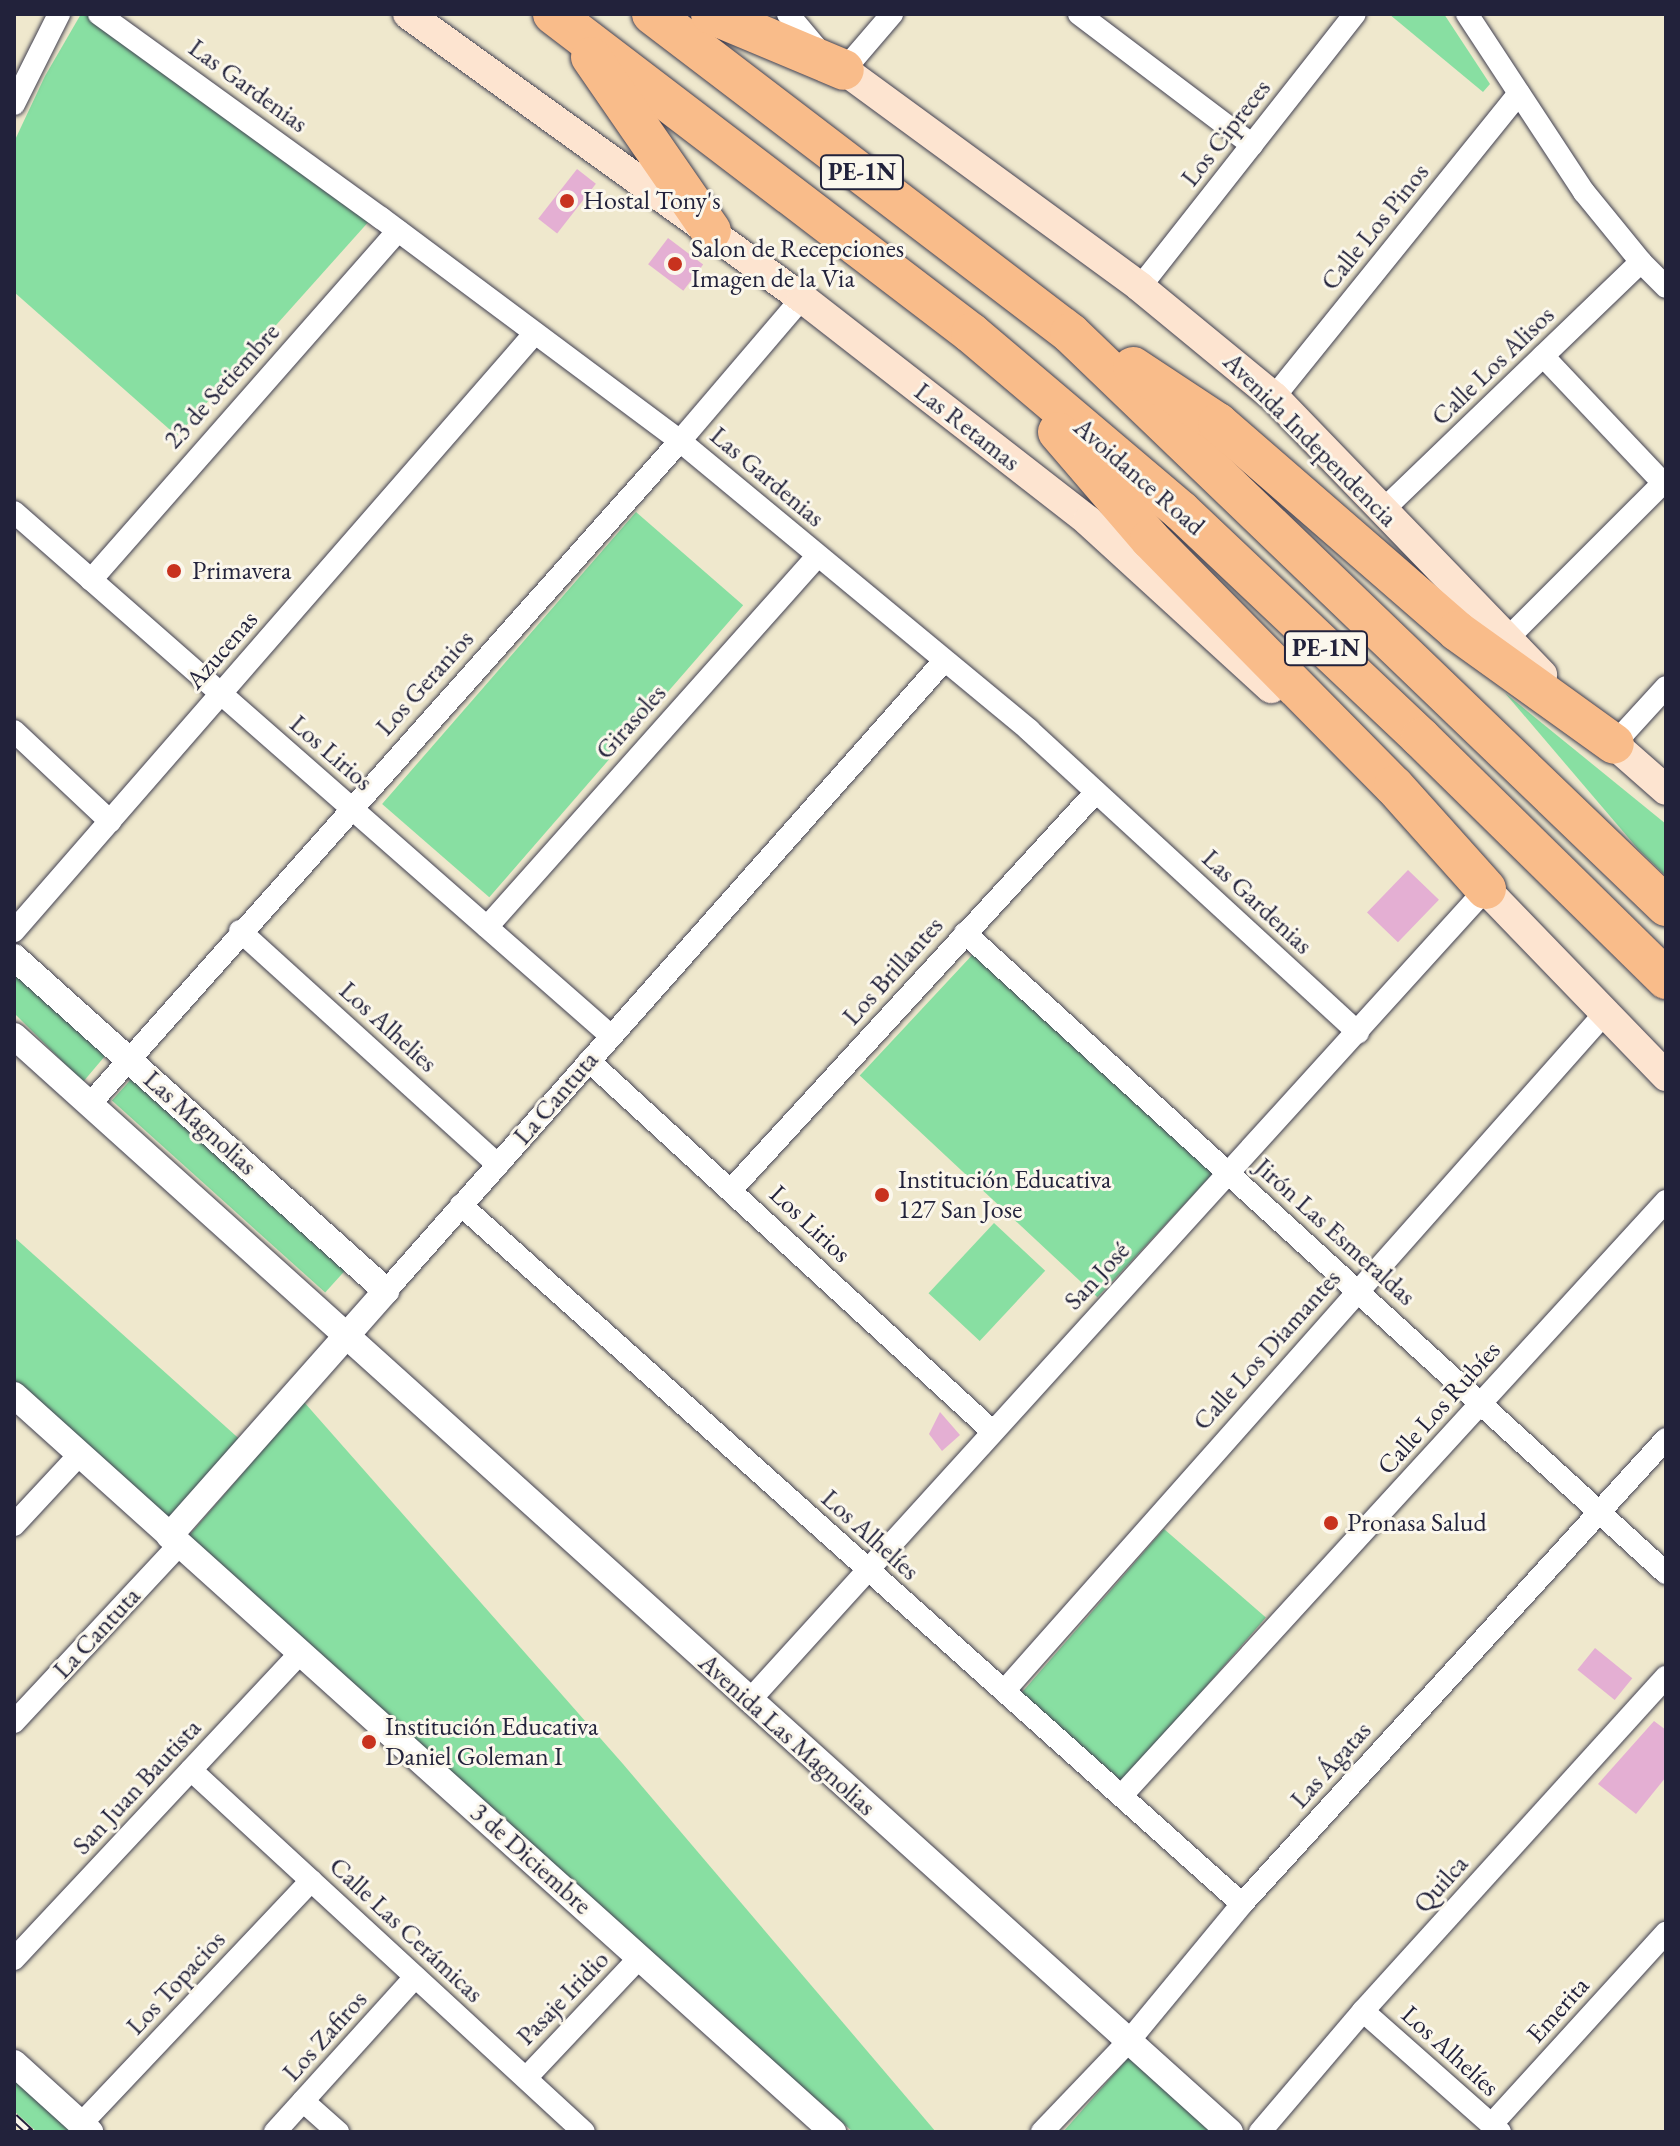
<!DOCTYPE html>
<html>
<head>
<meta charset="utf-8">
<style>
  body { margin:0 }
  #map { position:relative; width:1680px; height:2146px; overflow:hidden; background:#efe8cd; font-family:"EB Garamond",serif }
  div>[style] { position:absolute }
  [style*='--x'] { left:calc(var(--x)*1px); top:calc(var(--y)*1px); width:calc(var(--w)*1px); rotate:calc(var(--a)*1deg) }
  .green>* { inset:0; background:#88dfa2; transform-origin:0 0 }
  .building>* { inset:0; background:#e4afd3; transform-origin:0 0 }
  .roads { filter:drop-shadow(0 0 2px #414051) drop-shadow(0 0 2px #414051) }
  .minor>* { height:22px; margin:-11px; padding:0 11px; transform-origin:11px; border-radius:11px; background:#fff }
  .tertiary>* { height:26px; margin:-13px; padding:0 13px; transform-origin:13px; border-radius:13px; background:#fff }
  .secondary>* { height:30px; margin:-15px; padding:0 15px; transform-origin:15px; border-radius:15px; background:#fde4d0 }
  .motorway>* { height:40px; margin:-20px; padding:0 20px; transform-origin:20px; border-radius:20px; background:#f9bc8a }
  .rail>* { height:9px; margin-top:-4.5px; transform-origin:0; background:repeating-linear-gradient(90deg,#fbf7ec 0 18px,#22223b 0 36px); box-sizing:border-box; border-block:2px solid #22223b }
  .dots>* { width:22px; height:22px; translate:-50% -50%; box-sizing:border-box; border:4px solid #fbf7ec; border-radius:50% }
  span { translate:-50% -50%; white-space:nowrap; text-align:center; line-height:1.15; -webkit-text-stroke:6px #fbf7ec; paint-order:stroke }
  .shield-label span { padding:2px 6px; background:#fbf7ec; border:2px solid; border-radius:6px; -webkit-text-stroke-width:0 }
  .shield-label { font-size:24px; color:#22223b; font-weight:700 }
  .street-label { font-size:26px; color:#22223b }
  .poi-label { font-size:26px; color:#22223b }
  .left { translate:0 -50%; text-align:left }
  .frame { position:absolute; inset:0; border:16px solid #22223b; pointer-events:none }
</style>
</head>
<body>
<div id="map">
  <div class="green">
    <i style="clip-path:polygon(81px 14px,88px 14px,371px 219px,177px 436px,14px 292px,14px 142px,45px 76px)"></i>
    <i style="clip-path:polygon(1389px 14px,1444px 14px,1490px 84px,1483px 92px)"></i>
    <i style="left:636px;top:512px;width:142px;height:387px;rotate:41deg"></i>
    <i style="clip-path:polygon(1505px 693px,1666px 824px,1666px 876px,1638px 849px)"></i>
    <i style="left:975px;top:952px;width:325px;height:169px;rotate:43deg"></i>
    <i style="clip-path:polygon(14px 965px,105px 1056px,83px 1082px,14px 1013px)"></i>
    <i style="left:134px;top:1076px;width:287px;height:33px;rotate:42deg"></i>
    <i style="left:994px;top:1223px;width:70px;height:96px;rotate:43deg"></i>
    <i style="clip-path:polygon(14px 1237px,245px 1444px,173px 1525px,14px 1380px)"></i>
    <i style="clip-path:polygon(304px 1402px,623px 1764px,936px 2132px,853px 2132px,186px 1539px)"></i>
    <i style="left:1164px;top:1529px;width:135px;height:218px;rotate:41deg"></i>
    <i style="clip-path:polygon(1129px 2057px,1212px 2132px,1063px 2132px)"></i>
    <i style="clip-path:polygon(14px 2075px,76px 2132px,37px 2132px,14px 2111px)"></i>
  </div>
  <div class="building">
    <i style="left:577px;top:169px;width:24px;height:63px;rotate:38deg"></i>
    <i style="left:668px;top:238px;width:44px;height:33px;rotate:37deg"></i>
    <i style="left:1408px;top:870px;width:43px;height:59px;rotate:44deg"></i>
    <i style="clip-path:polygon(940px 1412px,960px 1435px,942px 1451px,929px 1434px)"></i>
    <i style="left:1595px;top:1648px;width:48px;height:28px;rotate:39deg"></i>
    <i style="clip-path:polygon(1654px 1721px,1666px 1730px,1666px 1777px,1636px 1814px,1598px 1784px)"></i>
  </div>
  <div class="roads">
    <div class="minor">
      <i style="--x:99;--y:14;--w:348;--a:35.9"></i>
      <i style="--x:381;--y:218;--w:373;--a:36.7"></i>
      <i style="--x:680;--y:441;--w:453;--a:39.6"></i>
      <i style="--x:1029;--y:730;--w:447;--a:42.6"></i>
      <i style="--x:788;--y:14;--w:48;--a:50"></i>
      <i style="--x:819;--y:51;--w:31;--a:37"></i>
      <i style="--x:844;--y:70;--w:74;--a:-49.4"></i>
      <i style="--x:1079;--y:14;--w:217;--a:37.1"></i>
      <i style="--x:1467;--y:14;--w:213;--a:56.7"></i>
      <i style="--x:1584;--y:192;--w:90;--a:50.8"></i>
      <i style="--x:1641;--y:262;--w:35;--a:45"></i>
      <i style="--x:14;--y:104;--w:101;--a:-63.4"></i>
      <i style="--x:1140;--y:287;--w:347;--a:-51.8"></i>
      <i style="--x:1543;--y:356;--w:179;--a:46.6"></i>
      <i style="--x:1274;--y:397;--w:390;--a:-51.1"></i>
      <i style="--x:1383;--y:510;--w:358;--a:-43.9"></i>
      <i style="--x:14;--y:512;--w:794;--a:41.27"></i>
      <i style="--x:91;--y:580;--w:465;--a:-48.7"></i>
      <i style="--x:1506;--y:640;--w:222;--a:-45"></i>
      <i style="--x:14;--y:731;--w:132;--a:43.2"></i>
      <i style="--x:1614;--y:744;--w:77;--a:-47.6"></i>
      <i style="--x:487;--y:927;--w:497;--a:-48.3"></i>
      <i style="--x:14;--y:931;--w:793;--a:-48.94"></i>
      <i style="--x:240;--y:931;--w:348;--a:42.2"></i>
      <i style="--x:965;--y:933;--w:949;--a:42.4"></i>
      <i style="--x:589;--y:1061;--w:546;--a:42.55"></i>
      <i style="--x:89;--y:1105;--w:889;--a:-48.33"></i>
      <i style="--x:680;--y:441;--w:188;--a:-49.5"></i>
      <i style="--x:731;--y:1190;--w:540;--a:-47.48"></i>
      <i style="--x:461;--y:1205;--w:1048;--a:41.83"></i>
      <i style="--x:386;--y:1291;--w:842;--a:-48.47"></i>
      <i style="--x:14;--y:1525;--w:97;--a:-47.1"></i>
      <i style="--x:1005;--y:1690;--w:905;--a:-48.45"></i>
      <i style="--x:749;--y:1701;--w:1097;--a:-47.77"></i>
      <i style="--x:14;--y:1722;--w:243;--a:-47"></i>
      <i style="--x:191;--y:1770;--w:534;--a:42.65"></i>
      <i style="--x:1123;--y:1794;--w:804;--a:-47.52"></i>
      <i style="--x:14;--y:1959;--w:420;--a:-46.9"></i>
      <i style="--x:1363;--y:2011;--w:183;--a:41.5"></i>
      <i style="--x:526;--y:2078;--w:166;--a:-46.7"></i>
      <i style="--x:303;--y:2101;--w:47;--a:41.5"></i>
      <i style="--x:81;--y:2124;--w:335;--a:-46.6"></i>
      <i style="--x:1491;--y:2125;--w:260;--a:-47.7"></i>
      <i style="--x:275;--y:2132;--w:209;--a:-47.9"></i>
      <i style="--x:1042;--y:2132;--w:124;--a:-46.3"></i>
      <i style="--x:1128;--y:2042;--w:179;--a:-50.4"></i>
      <i style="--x:1242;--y:1904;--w:629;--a:-47.64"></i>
      <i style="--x:1260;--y:2132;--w:159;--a:-49.6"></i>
      <i style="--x:1363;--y:2011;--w:451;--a:-47.8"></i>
    </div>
    <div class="tertiary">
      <i style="--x:14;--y:957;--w:500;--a:41.9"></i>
      <i style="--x:386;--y:1291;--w:327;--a:131.5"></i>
      <i style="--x:14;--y:1036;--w:1637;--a:42.03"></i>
      <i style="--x:14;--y:1395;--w:1102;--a:41.98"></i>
      <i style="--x:14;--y:2063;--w:103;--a:42.2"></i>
    </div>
    <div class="secondary">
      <i style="--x:408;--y:14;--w:486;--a:35.8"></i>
      <i style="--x:802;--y:298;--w:363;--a:37.9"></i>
      <i style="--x:1088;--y:521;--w:248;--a:42.4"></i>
      <i style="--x:844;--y:70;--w:367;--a:36.2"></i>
      <i style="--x:1140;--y:287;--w:173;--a:39.4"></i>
      <i style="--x:1274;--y:397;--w:386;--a:46"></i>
      <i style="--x:1599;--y:731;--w:89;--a:41.4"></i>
      <i style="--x:1473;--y:876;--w:278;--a:46"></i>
    </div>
    <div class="motorway">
      <i style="--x:553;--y:14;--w:526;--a:37.35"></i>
      <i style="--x:971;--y:333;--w:275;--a:40.3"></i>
      <i style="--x:1181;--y:511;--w:330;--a:43.4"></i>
      <i style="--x:1421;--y:738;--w:344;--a:44.5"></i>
      <i style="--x:652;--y:14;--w:526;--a:37.35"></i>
      <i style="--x:1070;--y:333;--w:827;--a:43.87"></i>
      <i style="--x:711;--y:14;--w:144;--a:22.8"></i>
      <i style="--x:591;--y:57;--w:211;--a:55.4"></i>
      <i style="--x:1133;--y:367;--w:102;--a:33.4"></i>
      <i style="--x:1218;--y:423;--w:317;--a:41"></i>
      <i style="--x:1457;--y:631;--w:193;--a:35.7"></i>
      <i style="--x:1058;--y:432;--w:141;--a:49.3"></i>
      <i style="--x:1150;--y:539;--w:347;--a:45.4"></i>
      <i style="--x:1394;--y:786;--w:138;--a:48.2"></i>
    </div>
  </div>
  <div class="rail">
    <i style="--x:14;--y:2117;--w:22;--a:43"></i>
  </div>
  <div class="dots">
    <i style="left:567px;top:201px;background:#c8321e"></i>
    <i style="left:675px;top:264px;background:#c8321e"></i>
    <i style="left:174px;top:571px;background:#c8321e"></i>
    <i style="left:882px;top:1195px;background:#c8321e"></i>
    <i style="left:1331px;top:1523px;background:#c8321e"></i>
    <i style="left:369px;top:1742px;background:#c8321e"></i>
  </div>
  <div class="shield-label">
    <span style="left:862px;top:172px">PE-1N</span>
    <span style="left:1326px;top:648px">PE-1N</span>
  </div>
  <div class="street-label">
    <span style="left:248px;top:86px;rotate:36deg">Las Gardenias</span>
    <span style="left:1226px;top:133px;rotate:-52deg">Los Cipreces</span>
    <span style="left:1375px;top:227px;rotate:-51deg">Calle Los Pinos</span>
    <span style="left:1493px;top:366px;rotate:-44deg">Calle Los Alisos</span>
    <span style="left:222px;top:386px;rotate:-48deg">23 de Setiembre</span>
    <span style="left:967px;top:427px;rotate:38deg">Las Retamas</span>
    <span style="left:1310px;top:440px;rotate:45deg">Avenida Independencia</span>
    <span style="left:767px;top:477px;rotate:40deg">Las Gardenias</span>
    <span style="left:1139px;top:477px;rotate:41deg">Avoidance Road</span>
    <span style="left:222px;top:650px;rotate:-49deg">Azucenas</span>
    <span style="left:425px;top:683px;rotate:-48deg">Los Geranios</span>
    <span style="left:631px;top:722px;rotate:-48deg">Girasoles</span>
    <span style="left:331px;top:753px;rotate:41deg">Los Lirios</span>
    <span style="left:1257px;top:902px;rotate:43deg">Las Gardenias</span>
    <span style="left:893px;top:971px;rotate:-48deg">Los Brillantes</span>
    <span style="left:388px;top:1027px;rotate:42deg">Los Alhelies</span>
    <span style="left:556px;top:1098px;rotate:-49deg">La Cantuta</span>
    <span style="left:200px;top:1123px;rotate:42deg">Las Magnolias</span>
    <span style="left:810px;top:1224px;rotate:43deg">Los Lirios</span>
    <span style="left:1335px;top:1232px;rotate:42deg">Jirón Las Esmeraldas</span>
    <span style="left:1097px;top:1276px;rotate:-47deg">San José</span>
    <span style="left:1267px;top:1350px;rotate:-48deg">Calle Los Diamantes</span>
    <span style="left:1439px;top:1408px;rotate:-48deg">Calle Los Rubíes</span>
    <span style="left:870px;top:1535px;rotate:42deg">Los Alhelíes</span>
    <span style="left:97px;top:1633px;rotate:-47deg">La Cantuta</span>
    <span style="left:787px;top:1735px;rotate:42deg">Avenida Las Magnolias</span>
    <span style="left:1331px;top:1765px;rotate:-48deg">Las Ágatas</span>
    <span style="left:137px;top:1787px;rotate:-47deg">San Juan Bautista</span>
    <span style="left:531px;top:1859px;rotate:42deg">3 de Diciembre</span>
    <span style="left:1441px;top:1884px;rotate:-48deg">Quilca</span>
    <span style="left:406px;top:1930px;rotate:43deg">Calle Las Cerámicas</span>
    <span style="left:176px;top:1983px;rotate:-47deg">Los Topacios</span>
    <span style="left:563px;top:1998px;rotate:-46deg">Pasaje Iridio</span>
    <span style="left:1558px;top:2010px;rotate:-48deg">Emerita</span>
    <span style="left:325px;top:2036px;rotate:-48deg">Los Zafiros</span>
    <span style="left:1450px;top:2051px;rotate:42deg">Los Alhelíes</span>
  </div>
  <div class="poi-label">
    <span class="left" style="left:583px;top:201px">Hostal Tony's</span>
    <span class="left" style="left:691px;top:264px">Salon de Recepciones<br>Imagen de la Via</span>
    <span class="left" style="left:192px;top:571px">Primavera</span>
    <span class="left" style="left:898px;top:1195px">Institución Educativa<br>127 San Jose</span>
    <span class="left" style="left:1347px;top:1523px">Pronasa Salud</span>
    <span class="left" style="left:385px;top:1742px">Institución Educativa<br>Daniel Goleman I</span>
  </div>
  <div class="frame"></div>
</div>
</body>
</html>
